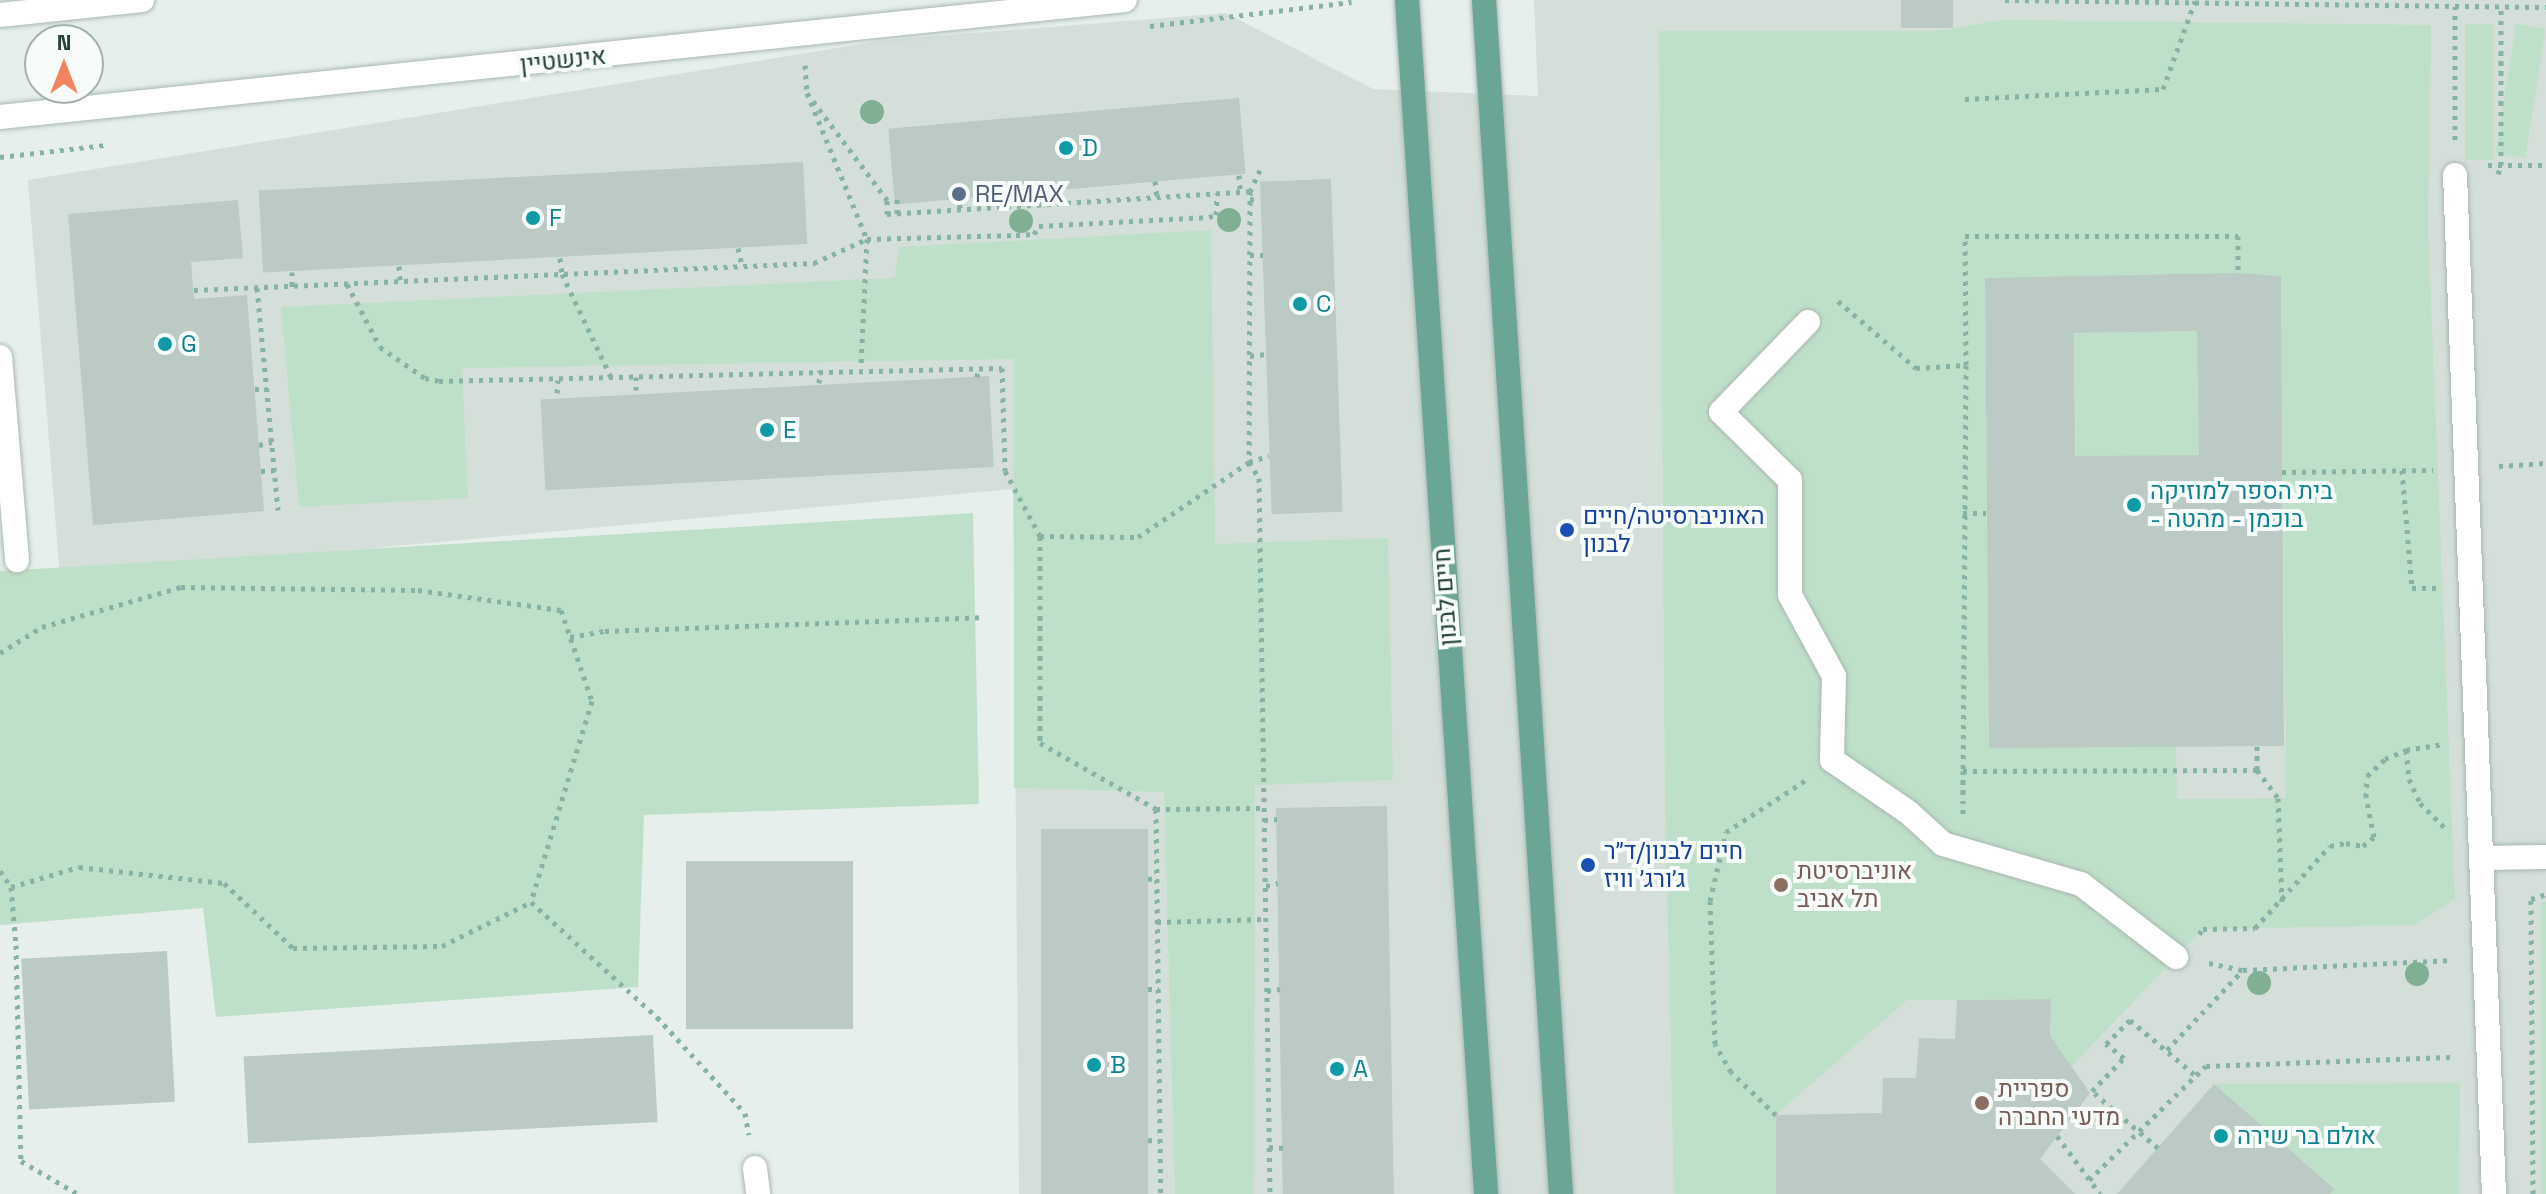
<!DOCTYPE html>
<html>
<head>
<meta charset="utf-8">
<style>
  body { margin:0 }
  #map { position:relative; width:2546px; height:1194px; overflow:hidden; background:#e6efeb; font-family:"Space Grotesk",Heebo,sans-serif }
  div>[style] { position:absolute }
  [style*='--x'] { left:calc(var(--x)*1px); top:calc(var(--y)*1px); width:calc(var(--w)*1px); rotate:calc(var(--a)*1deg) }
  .built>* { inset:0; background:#d4dfda }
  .green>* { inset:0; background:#bfe0c8; transform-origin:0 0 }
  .building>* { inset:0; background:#bbcac4; transform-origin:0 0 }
  .path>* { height:5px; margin-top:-2.5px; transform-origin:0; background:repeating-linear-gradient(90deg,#86b3a5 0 4px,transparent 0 10px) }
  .roads { filter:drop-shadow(0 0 2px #a8b8b2) drop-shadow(0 0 2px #a8b8b2) }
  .minor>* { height:24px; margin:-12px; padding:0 12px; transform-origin:12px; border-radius:12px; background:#fff }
  .major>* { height:24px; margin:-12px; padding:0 12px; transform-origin:12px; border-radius:12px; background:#6aa596 }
  .trees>* { width:24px; height:24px; margin:-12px; border-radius:50%; background:#80af93 }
  .dots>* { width:22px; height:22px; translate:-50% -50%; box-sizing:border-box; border:4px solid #f7fbf9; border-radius:50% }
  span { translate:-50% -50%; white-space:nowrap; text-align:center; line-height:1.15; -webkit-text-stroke:8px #f7fbf9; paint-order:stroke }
  .street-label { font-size:24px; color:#24423a }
  .culture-label { font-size:24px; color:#0d838f }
  .left { translate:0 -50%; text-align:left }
  .service-label { font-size:24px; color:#4e5e75 }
  .transit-label { font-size:24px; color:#164399 }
  .education-label { font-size:24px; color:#785e54 }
  .north { position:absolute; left:24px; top:24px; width:80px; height:80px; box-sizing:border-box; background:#f7fbf9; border:2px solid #a3b1ad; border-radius:50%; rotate:0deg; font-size:22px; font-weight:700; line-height:32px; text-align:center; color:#24423a }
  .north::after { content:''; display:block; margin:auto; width:28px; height:36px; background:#f4845f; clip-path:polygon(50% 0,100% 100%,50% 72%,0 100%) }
</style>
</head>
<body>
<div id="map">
  <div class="built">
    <i style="clip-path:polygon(1534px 0,2546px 0,2546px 1194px,1019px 1194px,1013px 489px,60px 577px,28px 180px,886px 40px,1226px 13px,1373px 89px,1538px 96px)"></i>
  </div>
  <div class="green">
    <i style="clip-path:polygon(evenodd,2000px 20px,2431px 25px,2428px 227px,2455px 899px,2415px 925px,2203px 929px,2071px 1067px,2050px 1038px,2051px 999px,1907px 1000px,1776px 1115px,1776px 1194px,1674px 1194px,1665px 794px,1659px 31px,1937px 31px,2000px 20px,2281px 277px,2286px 798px,2177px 799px,2176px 747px,1989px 747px,1985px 278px,2281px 277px)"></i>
    <i style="left:2465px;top:24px;width:28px;height:136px"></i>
    <i style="left:2516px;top:24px;width:30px;height:131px;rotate:9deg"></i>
    <i style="clip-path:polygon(1211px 230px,1215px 544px,1388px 538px,1393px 780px,1255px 785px,1254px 1194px,1175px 1194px,1164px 792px,1014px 788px,1014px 359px,462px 368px,468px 498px,299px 507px,281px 307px,895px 278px,899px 247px)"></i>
    <i style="left:2197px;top:331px;width:124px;height:123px;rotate:89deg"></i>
    <i style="clip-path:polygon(973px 513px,979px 804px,644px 815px,638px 987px,216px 1017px,203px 908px,0 925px,0 571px)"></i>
    <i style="left:2541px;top:902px;width:5px;height:292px"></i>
    <i style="clip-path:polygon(2460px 1083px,2459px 1194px,2330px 1194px,2335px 1188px,2214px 1084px)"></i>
  </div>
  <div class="building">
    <i style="left:1901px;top:0;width:52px;height:28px"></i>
    <i style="left:1239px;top:98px;width:76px;height:352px;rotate:85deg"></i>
    <i style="left:803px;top:162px;width:82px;height:545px;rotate:87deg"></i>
    <i style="left:1331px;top:179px;width:333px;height:71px;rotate:88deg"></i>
    <i style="clip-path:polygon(238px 200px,243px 258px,191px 262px,194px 299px,247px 295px,264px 511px,93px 525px,68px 214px)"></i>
    <i style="clip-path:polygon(evenodd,2238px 273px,2281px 276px,2284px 746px,1989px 748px,1985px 278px,2238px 273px,2197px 331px,2199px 455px,2075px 456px,2074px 333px,2197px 331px)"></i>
    <i style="left:989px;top:376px;width:91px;height:449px;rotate:87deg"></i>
    <i style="left:1387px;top:806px;width:388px;height:111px;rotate:89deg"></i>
    <i style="left:1041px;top:829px;width:107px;height:365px"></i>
    <i style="left:686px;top:861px;width:167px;height:168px"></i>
    <i style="left:167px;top:951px;width:151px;height:146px;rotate:87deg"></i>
    <i style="clip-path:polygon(2051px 999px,2050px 1036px,2090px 1093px,2040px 1159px,2075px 1194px,1776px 1194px,1776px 1115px,1882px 1113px,1883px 1078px,1916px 1078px,1919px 1038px,1955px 1039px,1957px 1000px)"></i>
    <i style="left:653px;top:1035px;width:87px;height:410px;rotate:87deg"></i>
    <i style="clip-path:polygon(2214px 1084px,2335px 1189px,2330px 1194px,2117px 1194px)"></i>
  </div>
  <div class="path">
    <i style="--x:2005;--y:0;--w:541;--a:0.74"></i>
    <i style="--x:2455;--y:6;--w:135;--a:90"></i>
    <i style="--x:1150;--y:26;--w:203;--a:-6.8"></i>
    <i style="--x:805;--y:65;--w:28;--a:86"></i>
    <i style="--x:807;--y:93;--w:158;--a:67.7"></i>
    <i style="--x:867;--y:239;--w:129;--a:92.7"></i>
    <i style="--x:807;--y:93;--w:134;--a:53.2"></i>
    <i style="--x:887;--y:200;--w:14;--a:90"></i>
    <i style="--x:887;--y:214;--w:364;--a:-3.6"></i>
    <i style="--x:1965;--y:99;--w:198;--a:-2.9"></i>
    <i style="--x:2163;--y:89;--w:94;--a:-70"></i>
    <i style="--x:0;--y:157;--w:107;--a:-6.5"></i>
    <i style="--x:2488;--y:165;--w:58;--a:0"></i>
    <i style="--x:1260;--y:170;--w:23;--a:115"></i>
    <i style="--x:1250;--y:191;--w:271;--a:90.2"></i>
    <i style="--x:1249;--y:462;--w:19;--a:58"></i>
    <i style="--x:1259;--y:478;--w:716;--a:89.12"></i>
    <i style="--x:2498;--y:174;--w:9;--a:-72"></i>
    <i style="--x:2501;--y:165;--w:159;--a:-90"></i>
    <i style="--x:1239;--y:175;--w:16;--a:86"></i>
    <i style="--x:1155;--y:181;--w:16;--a:83"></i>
    <i style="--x:1039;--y:188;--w:17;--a:87"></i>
    <i style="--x:959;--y:194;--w:16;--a:86"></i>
    <i style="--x:897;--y:199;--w:15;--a:90"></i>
    <i style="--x:1250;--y:199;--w:10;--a:6"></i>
    <i style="--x:738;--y:248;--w:18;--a:77"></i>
    <i style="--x:1250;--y:255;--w:13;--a:0"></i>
    <i style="--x:560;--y:258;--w:16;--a:83"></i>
    <i style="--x:562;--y:274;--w:114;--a:64.6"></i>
    <i style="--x:399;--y:266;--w:15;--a:86"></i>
    <i style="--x:292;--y:272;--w:15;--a:90"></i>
    <i style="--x:347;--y:284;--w:71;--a:62.4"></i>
    <i style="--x:380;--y:347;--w:55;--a:34.6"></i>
    <i style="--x:425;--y:378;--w:14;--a:12"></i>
    <i style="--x:439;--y:381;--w:563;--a:-1.32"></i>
    <i style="--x:1002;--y:368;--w:103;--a:88.3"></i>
    <i style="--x:1005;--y:471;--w:74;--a:61.7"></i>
    <i style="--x:1040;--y:536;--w:207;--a:90"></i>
    <i style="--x:1040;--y:743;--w:133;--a:29.6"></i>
    <i style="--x:1156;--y:809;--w:108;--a:-0.5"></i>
    <i style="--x:257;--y:288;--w:223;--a:84.6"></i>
    <i style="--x:194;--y:290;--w:621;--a:-2.49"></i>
    <i style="--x:814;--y:263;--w:58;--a:-24.4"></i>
    <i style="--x:867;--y:239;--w:149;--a:-1.5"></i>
    <i style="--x:1016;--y:235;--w:18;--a:-3"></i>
    <i style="--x:1034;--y:234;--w:9;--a:-58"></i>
    <i style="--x:1039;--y:226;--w:170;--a:-3"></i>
    <i style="--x:1209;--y:217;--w:7;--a:-16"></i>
    <i style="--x:1216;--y:215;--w:22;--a:-87"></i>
    <i style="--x:1838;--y:301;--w:103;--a:40.7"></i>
    <i style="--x:1916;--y:368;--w:50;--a:-3.4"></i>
    <i style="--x:1966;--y:365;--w:129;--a:-90.4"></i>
    <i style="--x:1965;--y:236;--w:273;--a:0"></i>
    <i style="--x:2238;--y:236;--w:37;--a:90"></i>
    <i style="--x:1250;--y:356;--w:16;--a:-7"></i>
    <i style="--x:1966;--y:365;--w:406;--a:90.4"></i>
    <i style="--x:1963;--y:771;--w:294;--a:-0.2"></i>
    <i style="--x:977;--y:377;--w:9;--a:-84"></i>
    <i style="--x:819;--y:383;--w:13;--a:-86"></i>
    <i style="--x:255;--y:389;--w:12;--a:0"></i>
    <i style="--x:636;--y:390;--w:13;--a:-90"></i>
    <i style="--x:557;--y:393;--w:13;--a:-86"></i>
    <i style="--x:259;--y:445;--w:13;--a:-13"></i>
    <i style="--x:2499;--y:466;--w:47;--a:-3.7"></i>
    <i style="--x:2402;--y:470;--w:118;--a:85.2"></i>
    <i style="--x:2412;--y:588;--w:24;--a:0"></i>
    <i style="--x:261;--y:471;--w:14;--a:-4"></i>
    <i style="--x:2282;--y:472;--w:151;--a:-0.8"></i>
    <i style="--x:1963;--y:513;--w:23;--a:0"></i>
    <i style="--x:1040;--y:536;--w:98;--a:0.6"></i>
    <i style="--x:1138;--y:537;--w:134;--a:-34"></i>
    <i style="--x:1249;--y:462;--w:21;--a:-17"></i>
    <i style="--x:570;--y:637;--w:36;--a:-10"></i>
    <i style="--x:605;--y:631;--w:377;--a:-2.1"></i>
    <i style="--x:0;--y:653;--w:49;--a:-31.8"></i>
    <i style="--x:42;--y:627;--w:145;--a:-16.1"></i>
    <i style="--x:181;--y:587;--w:237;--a:0.7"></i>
    <i style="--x:418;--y:590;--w:144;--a:8"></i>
    <i style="--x:561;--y:610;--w:96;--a:71.2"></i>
    <i style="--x:592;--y:701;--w:210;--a:106.9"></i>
    <i style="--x:2257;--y:746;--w:24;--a:90"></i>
    <i style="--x:2257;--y:770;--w:35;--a:53"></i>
    <i style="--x:2278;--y:798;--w:104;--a:87.8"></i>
    <i style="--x:2406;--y:750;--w:29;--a:84"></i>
    <i style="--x:2409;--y:779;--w:26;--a:65"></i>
    <i style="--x:2420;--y:803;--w:34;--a:45"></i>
    <i style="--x:1156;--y:809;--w:385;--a:89.3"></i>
    <i style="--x:1963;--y:814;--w:43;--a:-90"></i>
    <i style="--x:1264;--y:820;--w:13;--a:-4"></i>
    <i style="--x:0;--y:871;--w:19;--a:55"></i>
    <i style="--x:11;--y:887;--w:58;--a:85.1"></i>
    <i style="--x:16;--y:945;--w:216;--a:88.7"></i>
    <i style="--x:21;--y:1161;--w:66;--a:30.1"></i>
    <i style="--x:1148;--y:879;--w:9;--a:-6"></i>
    <i style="--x:1266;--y:886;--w:12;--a:-14"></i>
    <i style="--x:11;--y:887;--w:71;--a:-16.4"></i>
    <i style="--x:79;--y:867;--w:146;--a:6.3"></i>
    <i style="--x:224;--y:883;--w:95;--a:43.3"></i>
    <i style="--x:293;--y:948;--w:149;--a:-0.8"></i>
    <i style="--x:442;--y:946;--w:99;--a:-26.3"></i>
    <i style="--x:531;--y:902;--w:171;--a:42.4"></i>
    <i style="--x:657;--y:1017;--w:130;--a:47.5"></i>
    <i style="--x:745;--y:1113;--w:22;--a:80"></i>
    <i style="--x:1157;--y:922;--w:109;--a:-1.6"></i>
    <i style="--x:2199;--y:934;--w:6;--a:-51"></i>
    <i style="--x:2203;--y:929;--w:52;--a:-1.1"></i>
    <i style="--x:2255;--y:928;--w:111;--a:-47.6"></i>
    <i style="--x:2330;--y:846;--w:16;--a:-11"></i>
    <i style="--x:2346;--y:843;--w:17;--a:10"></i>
    <i style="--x:2363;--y:846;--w:14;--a:-39"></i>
    <i style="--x:2374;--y:837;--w:41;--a:-101.3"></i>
    <i style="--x:2366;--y:797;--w:21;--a:-87"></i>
    <i style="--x:2367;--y:776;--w:25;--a:-43"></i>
    <i style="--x:2385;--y:759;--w:23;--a:-23"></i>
    <i style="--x:2406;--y:750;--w:38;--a:-9"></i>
    <i style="--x:2209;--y:963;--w:35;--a:12"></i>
    <i style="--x:1148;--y:989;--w:11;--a:0"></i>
    <i style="--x:1267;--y:991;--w:13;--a:-9"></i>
    <i style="--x:2167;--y:1050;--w:110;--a:-46.5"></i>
    <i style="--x:2243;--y:970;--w:210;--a:-2.7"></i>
    <i style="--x:1776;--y:1115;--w:62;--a:-136.3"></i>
    <i style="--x:1731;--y:1072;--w:32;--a:-120"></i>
    <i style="--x:1715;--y:1044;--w:143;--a:-92"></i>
    <i style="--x:1710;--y:901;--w:71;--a:-76.9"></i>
    <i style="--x:1726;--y:832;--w:95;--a:-33"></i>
    <i style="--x:2057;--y:1136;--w:72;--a:53.4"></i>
    <i style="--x:1148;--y:1140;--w:12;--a:5"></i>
    <i style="--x:1269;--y:1147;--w:14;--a:4"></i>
    <i style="--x:2158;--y:1148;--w:87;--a:-139.2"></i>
    <i style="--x:2092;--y:1091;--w:46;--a:-45.9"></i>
    <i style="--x:2124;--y:1058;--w:23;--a:-142"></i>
    <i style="--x:2106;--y:1044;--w:34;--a:-45"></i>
    <i style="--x:2130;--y:1020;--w:87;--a:40.3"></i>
    <i style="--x:2089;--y:1180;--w:163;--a:-44.3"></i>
    <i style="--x:2206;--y:1066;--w:250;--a:-2.1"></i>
    <i style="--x:2533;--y:1194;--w:295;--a:-90.4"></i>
    <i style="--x:2531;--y:899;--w:16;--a:-18"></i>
  </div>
  <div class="roads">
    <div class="minor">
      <i style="--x:0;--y:15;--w:143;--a:-6"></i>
      <i style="--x:0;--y:117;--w:1131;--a:-5.94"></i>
      <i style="--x:2455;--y:175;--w:1020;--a:87.81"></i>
      <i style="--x:1808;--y:322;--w:125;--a:134"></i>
      <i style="--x:1721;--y:412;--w:97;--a:44.6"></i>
      <i style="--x:1790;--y:480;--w:115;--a:90"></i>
      <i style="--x:1790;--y:595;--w:92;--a:61.5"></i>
      <i style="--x:1834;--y:676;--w:84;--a:91.4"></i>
      <i style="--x:1832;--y:760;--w:92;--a:34.4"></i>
      <i style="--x:1908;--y:812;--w:47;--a:42.4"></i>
      <i style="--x:1943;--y:844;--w:144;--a:16.2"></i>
      <i style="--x:2081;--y:884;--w:120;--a:37.5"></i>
      <i style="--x:0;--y:357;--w:204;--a:85.2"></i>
      <i style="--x:2481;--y:858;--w:65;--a:-0.9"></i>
      <i style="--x:755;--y:1168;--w:26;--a:83"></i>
    </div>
    <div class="major">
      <i style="--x:1407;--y:0;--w:1197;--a:86.21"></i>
      <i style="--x:1484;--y:0;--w:1196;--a:86.31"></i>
    </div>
  </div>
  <div class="trees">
    <i style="left:872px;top:112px"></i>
    <i style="left:1229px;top:220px"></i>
    <i style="left:1021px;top:221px"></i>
    <i style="left:2417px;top:974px"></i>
    <i style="left:2259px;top:983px"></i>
  </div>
  <div class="dots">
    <i style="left:1066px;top:148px;background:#0f9aa8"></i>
    <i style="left:959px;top:194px;background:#5c6f8a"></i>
    <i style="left:533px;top:218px;background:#0f9aa8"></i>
    <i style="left:1300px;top:304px;background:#0f9aa8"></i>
    <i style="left:165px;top:344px;background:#0f9aa8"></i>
    <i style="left:767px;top:430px;background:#0f9aa8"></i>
    <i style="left:2134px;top:505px;background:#0f9aa8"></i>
    <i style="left:1567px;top:530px;background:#1a4fb4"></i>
    <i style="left:1588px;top:865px;background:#1a4fb4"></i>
    <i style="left:1781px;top:885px;background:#8d6e63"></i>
    <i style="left:1094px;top:1065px;background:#0f9aa8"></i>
    <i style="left:1337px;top:1069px;background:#0f9aa8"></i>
    <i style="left:1982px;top:1103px;background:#8d6e63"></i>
    <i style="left:2221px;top:1136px;background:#0f9aa8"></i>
  </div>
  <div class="street-label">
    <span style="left:563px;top:60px;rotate:-6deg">אינשטיין</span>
    <span style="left:1445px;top:597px;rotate:-94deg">חיים לבנון</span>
  </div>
  <div class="culture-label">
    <span class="left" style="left:1082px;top:148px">D</span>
    <span class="left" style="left:549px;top:218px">F</span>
    <span class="left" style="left:1316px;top:304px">C</span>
    <span class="left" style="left:181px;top:344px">G</span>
    <span class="left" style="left:783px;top:430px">E</span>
    <span class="left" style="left:2150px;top:505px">בית הספר למוזיקה<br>- בוכמן - מהטה</span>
    <span class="left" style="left:1110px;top:1065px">B</span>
    <span class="left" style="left:1353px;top:1069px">A</span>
    <span class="left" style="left:2237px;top:1136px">אולם בר שירה</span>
  </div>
  <div class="service-label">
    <span class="left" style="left:975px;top:194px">RE/MAX</span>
  </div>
  <div class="transit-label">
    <span class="left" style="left:1583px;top:530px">האוניברסיטה/חיים<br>לבנון</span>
    <span class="left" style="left:1604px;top:865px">חיים לבנון/ד״ר<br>ג׳ורג׳ וויז</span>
  </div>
  <div class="education-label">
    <span class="left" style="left:1797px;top:885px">אוניברסיטת<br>תל אביב</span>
    <span class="left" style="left:1998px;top:1103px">ספריית<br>מדעי החברה</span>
  </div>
  <div class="north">N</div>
</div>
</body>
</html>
